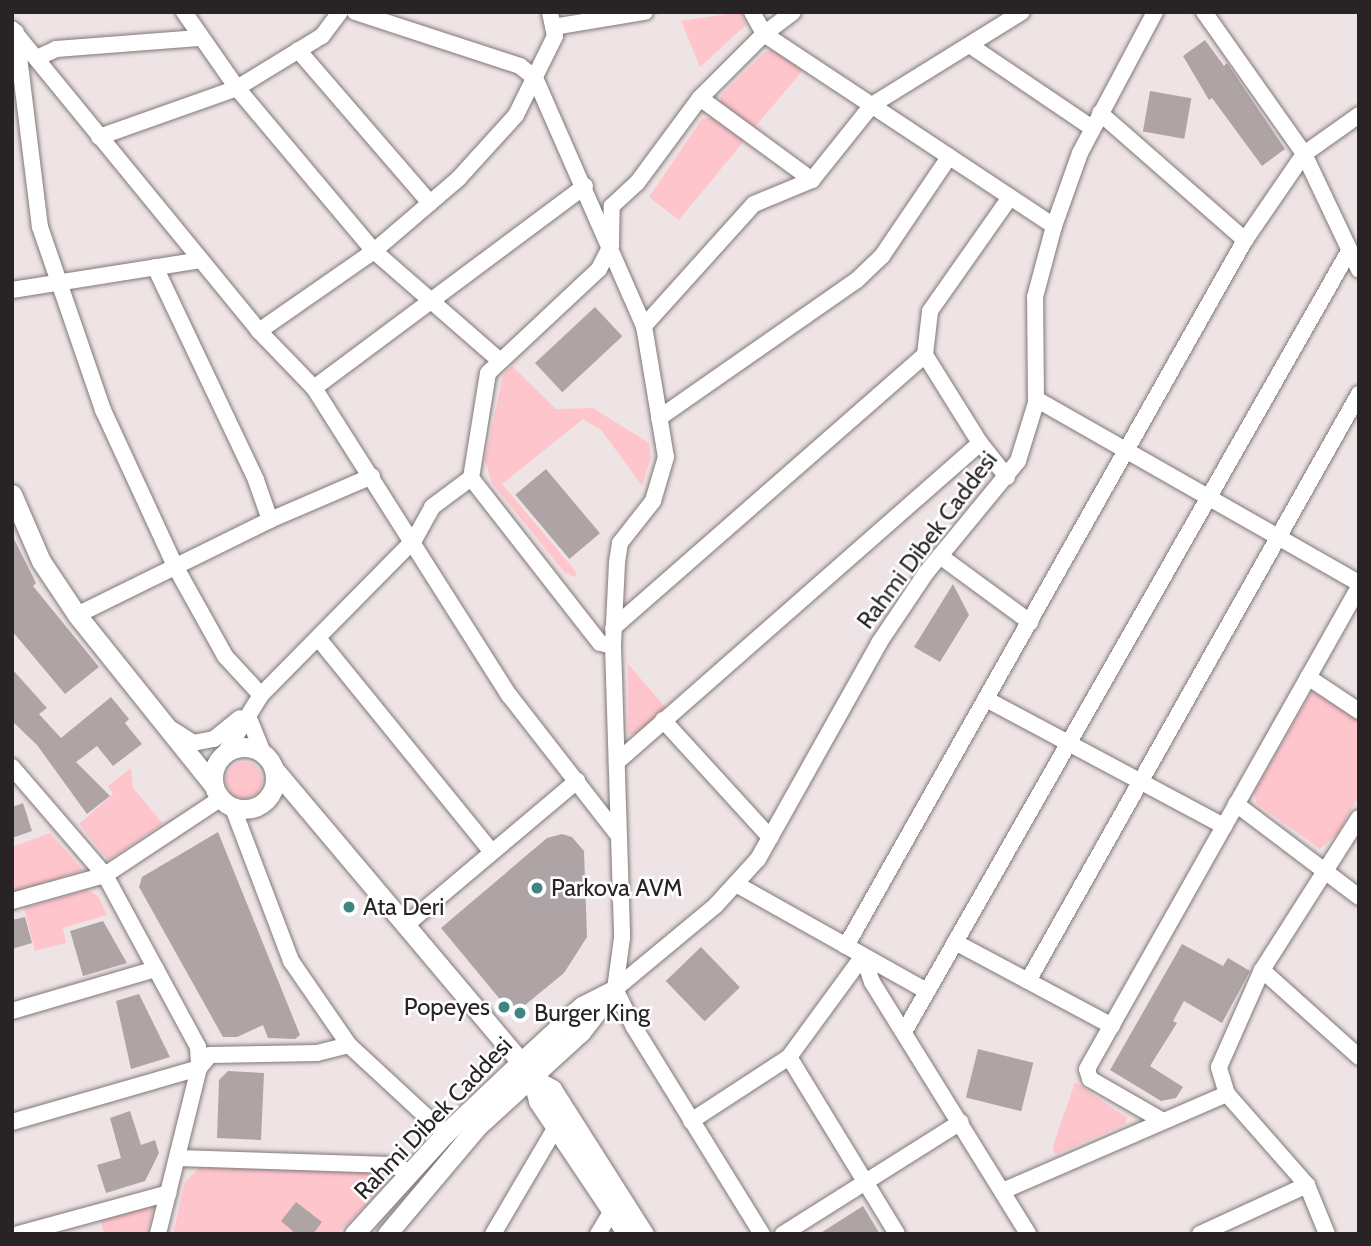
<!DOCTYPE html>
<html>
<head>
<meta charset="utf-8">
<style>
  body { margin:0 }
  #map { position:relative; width:1371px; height:1246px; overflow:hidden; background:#efe4e5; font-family:Cabin,sans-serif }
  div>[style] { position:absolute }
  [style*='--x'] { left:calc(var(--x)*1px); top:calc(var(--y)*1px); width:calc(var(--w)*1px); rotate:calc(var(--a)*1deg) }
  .green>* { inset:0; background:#fec5cc }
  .round { border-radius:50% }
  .building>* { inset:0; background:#afa4a5; transform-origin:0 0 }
  .roads { filter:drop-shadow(0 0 2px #807778) drop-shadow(0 0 2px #807778) }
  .minor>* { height:16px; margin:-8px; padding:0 8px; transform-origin:8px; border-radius:8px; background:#fff }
  .major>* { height:19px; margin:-9.5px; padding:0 9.5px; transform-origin:9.5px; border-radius:9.5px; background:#fff }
  .major>.ring { margin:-9.5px; padding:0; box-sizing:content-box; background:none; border:19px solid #fff; border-radius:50% }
  .dots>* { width:19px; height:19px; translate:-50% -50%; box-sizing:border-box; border:4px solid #fff; border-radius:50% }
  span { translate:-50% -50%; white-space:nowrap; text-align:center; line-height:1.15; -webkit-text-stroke:5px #fff; paint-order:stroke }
  .street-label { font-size:24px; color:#282425 }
  .poi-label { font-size:24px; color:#282425 }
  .left { translate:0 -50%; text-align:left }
  .right { translate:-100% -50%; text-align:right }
  .frame { position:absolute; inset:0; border:14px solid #282425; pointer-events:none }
</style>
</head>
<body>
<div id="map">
  <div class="green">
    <i style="clip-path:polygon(740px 12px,746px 25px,700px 67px,681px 21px)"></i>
    <i style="clip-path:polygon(775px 50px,803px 70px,755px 127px,720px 102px,721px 95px,766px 51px)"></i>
    <i style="clip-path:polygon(712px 118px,744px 141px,679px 220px,649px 197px,702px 119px)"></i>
    <i style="clip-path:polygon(512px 366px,556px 409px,593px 408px,649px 443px,651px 457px,642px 486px,602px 431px,583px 419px,502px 484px,577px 573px,575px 577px,565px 573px,492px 483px,485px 460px,503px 375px)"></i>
    <i style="clip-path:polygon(628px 664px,666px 708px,637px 734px,628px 734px)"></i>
    <i style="clip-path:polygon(1312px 691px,1359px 718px,1359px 796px,1338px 833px,1320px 849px,1257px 804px,1254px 793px)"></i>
    <i class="round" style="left:226px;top:762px;width:36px;height:36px"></i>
    <i style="clip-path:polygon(131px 768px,133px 788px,163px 824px,108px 860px,79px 824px,113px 794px,108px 786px)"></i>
    <i style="clip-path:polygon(50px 833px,83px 870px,15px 893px,12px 847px)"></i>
    <i style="clip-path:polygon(87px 890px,98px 896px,107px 915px,63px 928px,66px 943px,35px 951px,24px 908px)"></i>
    <i style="clip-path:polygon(1075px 1082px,1127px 1118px,1125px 1124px,1055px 1155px,1053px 1146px)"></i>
    <i style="clip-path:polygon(201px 1166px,381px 1172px,386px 1184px,337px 1234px,173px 1234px,185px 1182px)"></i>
    <i style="clip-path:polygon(154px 1204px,147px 1234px,104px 1234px,101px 1220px)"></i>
  </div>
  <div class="building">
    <i style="clip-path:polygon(1205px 40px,1224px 66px,1227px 63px,1285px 149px,1262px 166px,1212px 98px,1209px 100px,1183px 56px)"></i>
    <i style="left:1150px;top:91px;width:42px;height:41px;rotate:10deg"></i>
    <i style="left:595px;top:307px;width:40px;height:82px;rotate:47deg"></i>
    <i style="left:546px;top:469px;width:84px;height:40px;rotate:50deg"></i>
    <i style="clip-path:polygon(12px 535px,36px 583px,33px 586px,99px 667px,65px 694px,12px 631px)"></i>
    <i style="clip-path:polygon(953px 584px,969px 615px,940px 662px,914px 647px)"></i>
    <i style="clip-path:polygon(12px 669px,47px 708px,39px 714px,61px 738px,111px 697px,129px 719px,125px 723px,142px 744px,113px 766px,97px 746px,76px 762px,110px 796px,87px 814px,37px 745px,12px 721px)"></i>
    <i style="clip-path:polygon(23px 803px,32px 831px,12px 838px,12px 807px)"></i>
    <i style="clip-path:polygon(218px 832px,300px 1035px,295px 1039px,268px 1038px,263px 1025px,237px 1037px,223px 1037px,139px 887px,142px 877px)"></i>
    <i style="clip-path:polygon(562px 834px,572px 837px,584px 851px,587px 937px,564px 973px,513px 1015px,441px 928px,547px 838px)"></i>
    <i style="clip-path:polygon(25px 917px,32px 943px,12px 949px,12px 920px)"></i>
    <i style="clip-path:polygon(103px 921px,127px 963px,83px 976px,70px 931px)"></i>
    <i style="clip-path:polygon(1182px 944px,1223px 966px,1228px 958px,1250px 971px,1222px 1023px,1184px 1001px,1173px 1021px,1177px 1023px,1150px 1066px,1183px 1087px,1176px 1098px,1161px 1101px,1110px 1070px)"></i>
    <i style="left:701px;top:947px;width:56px;height:49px;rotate:46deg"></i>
    <i style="clip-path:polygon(139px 994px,170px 1057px,131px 1069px,116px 1001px)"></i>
    <i style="left:978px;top:1049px;width:57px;height:50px;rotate:14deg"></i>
    <i style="clip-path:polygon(228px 1071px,264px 1073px,261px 1140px,217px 1138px,219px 1080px)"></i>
    <i style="clip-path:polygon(130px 1111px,141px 1145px,155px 1140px,159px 1153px,145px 1181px,106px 1193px,97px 1165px,121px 1158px,110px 1118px)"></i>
    <i style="clip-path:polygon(296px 1202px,322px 1222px,313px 1234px,296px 1234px,281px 1221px)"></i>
    <i style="clip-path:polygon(863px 1206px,880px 1234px,819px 1234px)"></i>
  </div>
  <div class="roads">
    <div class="minor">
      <i style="--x:184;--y:12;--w:93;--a:55.1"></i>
      <i style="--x:237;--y:88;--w:213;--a:50"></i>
      <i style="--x:374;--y:251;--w:167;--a:41.1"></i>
      <i style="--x:355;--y:12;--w:174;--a:18.1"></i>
      <i style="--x:520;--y:66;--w:19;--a:39"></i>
      <i style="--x:535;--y:78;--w:271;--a:66.3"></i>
      <i style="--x:644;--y:326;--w:133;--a:80.5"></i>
      <i style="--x:666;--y:457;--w:46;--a:106.5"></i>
      <i style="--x:653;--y:501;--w:53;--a:128.2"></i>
      <i style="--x:620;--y:543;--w:20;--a:99"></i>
      <i style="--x:617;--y:563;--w:83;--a:92.8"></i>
      <i style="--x:613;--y:646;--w:292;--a:88.2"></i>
      <i style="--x:622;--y:938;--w:51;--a:97.8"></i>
      <i style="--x:615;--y:989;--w:42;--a:63.4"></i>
      <i style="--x:634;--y:1027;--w:243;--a:58.3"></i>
      <i style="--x:752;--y:12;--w:25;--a:61"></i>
      <i style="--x:764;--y:34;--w:348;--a:33.5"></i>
      <i style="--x:1204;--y:12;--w:174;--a:54.8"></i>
      <i style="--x:1304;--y:154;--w:128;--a:64.6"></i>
      <i style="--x:553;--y:27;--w:93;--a:-9.3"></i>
      <i style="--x:12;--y:29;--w:390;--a:50.7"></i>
      <i style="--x:259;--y:331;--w:79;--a:46"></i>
      <i style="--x:314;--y:388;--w:364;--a:57.6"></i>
      <i style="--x:509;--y:695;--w:177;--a:52.1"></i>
      <i style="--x:16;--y:32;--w:196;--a:83"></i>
      <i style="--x:40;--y:227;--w:194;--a:71"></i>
      <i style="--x:103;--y:410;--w:172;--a:65.2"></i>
      <i style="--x:175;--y:566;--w:103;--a:60.9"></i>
      <i style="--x:225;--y:656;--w:53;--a:47.3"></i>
      <i style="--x:971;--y:46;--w:146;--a:34.1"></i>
      <i style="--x:298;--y:50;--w:202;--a:49.2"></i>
      <i style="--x:39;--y:57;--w:19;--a:-25"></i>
      <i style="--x:56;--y:49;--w:143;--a:-4.4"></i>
      <i style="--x:700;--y:98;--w:139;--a:36.2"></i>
      <i style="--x:1100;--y:113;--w:193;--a:41.2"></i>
      <i style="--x:99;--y:137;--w:146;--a:-19.5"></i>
      <i style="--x:237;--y:88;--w:100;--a:-31.5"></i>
      <i style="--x:322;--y:36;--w:30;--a:-53"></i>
      <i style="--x:155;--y:267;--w:236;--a:64.6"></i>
      <i style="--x:256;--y:480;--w:42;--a:70.7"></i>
      <i style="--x:12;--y:290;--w:191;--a:-9"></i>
      <i style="--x:644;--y:326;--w:164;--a:-48"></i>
      <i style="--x:754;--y:204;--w:63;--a:-22.5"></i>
      <i style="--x:812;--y:180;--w:96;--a:-51.3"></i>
      <i style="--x:872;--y:105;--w:176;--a:-31.8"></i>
      <i style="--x:259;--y:331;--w:140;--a:-34.8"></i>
      <i style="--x:374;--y:251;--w:111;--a:-40.6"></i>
      <i style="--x:458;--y:179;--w:86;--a:-47.8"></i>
      <i style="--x:516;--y:115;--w:88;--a:-63.7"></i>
      <i style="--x:555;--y:36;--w:25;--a:-102"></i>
      <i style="--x:314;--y:388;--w:338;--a:-36.7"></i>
      <i style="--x:1036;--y:399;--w:372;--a:29.7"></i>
      <i style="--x:659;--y:418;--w:241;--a:-34.9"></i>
      <i style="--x:857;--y:280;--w:35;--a:-44"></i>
      <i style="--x:882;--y:256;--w:120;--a:-55.9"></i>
      <i style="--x:1007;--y:477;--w:43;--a:-128.5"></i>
      <i style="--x:980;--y:443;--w:104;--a:-122"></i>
      <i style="--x:925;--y:355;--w:44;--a:-83.5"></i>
      <i style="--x:930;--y:311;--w:139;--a:-54.9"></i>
      <i style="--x:940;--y:556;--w:112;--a:36.3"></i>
      <i style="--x:77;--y:615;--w:215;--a:-26.2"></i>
      <i style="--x:270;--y:520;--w:111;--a:-23.3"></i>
      <i style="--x:613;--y:628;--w:415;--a:-41.2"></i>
      <i style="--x:318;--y:638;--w:276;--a:50.9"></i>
      <i style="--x:613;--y:646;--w:13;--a:-167"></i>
      <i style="--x:600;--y:643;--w:209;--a:-128"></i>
      <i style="--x:471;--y:478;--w:106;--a:-80.8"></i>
      <i style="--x:488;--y:373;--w:152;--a:-43.1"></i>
      <i style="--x:599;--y:269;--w:27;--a:-63"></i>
      <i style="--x:611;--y:245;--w:39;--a:-89"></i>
      <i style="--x:612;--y:206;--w:34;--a:-43"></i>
      <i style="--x:637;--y:183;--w:106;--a:-53.5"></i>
      <i style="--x:700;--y:98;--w:91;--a:-45"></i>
      <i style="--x:764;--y:34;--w:36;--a:-37"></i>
      <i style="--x:1308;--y:677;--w:61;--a:33.7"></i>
      <i style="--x:986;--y:699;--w:270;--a:28.1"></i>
      <i style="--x:248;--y:716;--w:40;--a:68"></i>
      <i style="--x:663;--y:720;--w:159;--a:47.6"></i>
      <i style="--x:173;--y:730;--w:24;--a:33"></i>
      <i style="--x:193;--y:743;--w:21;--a:-11"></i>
      <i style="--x:214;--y:739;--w:33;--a:-39"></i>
      <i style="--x:225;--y:753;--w:68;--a:-58.2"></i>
      <i style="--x:261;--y:695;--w:218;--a:-45.4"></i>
      <i style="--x:414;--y:540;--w:38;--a:-61"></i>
      <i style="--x:432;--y:507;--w:49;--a:-36.6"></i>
      <i style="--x:617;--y:762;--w:483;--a:-41.3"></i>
      <i style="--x:12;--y:767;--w:143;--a:49.3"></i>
      <i style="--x:105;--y:875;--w:196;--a:61.6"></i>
      <i style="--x:198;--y:1047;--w:21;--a:87"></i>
      <i style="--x:199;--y:1068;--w:171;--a:103.9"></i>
      <i style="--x:1236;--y:804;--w:154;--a:37.1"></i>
      <i style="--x:233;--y:808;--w:164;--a:69.2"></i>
      <i style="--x:291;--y:961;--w:102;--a:55.4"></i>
      <i style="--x:349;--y:1045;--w:131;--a:42.8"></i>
      <i style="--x:736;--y:884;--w:219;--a:29.3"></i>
      <i style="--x:12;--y:901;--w:97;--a:-15.6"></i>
      <i style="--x:105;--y:875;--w:138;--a:-33.5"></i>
      <i style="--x:406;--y:925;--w:224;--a:-40.1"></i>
      <i style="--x:955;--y:942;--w:178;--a:28.1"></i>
      <i style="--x:846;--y:946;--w:811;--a:-60.53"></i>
      <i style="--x:1245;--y:240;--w:104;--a:-55.5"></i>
      <i style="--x:1304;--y:154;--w:67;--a:-35.3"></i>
      <i style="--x:863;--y:956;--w:28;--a:71"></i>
      <i style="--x:872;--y:982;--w:296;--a:58.2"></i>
      <i style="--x:1262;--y:970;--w:130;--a:41.9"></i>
      <i style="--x:1028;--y:981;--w:674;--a:-60.58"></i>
      <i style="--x:615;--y:989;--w:131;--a:-39.7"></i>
      <i style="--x:716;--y:905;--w:62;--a:-47.6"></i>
      <i style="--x:758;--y:859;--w:248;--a:-60.7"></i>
      <i style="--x:879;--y:643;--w:84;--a:-56.1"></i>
      <i style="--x:926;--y:573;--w:145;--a:-50.6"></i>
      <i style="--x:1018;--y:461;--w:61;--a:-72.8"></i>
      <i style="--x:1036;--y:403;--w:106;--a:-90.5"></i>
      <i style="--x:1035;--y:297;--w:73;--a:-75"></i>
      <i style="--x:1054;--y:226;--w:77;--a:-70.4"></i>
      <i style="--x:1080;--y:153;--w:160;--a:-62"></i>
      <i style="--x:12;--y:1011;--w:150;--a:-16.3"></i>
      <i style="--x:904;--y:1032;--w:897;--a:-60.32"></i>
      <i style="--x:789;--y:1057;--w:207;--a:58.6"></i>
      <i style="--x:691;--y:1121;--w:117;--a:-33.1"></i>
      <i style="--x:789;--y:1057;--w:125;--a:-53.8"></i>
      <i style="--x:1163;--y:1121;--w:84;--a:-150.1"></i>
      <i style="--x:1090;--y:1079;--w:10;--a:-107"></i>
      <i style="--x:1087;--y:1069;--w:553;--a:-60.56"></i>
      <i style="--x:12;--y:1122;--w:195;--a:-16.1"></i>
      <i style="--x:199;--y:1068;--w:17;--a:-50"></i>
      <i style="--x:210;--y:1055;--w:107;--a:-1.1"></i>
      <i style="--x:317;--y:1053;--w:33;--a:-14"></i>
      <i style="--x:178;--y:1158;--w:213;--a:1.9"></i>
      <i style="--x:391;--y:1165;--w:20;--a:20"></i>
      <i style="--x:1005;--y:1190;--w:242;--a:-23.4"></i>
      <i style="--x:18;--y:1234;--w:156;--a:-15.2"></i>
      <i style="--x:493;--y:1234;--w:124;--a:-59.5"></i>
      <i style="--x:598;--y:1234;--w:29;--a:-59"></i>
      <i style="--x:783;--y:1234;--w:210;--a:-32.2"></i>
      <i style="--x:1200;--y:1234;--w:118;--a:-24.6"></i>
      <i style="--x:1327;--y:1234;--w:53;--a:-112.2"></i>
      <i style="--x:1307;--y:1185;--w:121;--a:-131.3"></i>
      <i style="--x:1227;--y:1094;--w:28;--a:-107"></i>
      <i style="--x:1219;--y:1067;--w:106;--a:-66.1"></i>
      <i style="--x:1262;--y:970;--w:180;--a:-57.5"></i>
    </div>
    <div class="major">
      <i style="--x:12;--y:494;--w:73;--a:66.6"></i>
      <i style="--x:41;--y:561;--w:65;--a:56.3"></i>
      <i style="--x:77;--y:615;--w:218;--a:51.3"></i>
      <i class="ring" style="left:213px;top:747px;width:43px;height:43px"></i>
      <i style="--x:274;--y:769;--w:383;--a:49.9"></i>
      <i style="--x:521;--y:1062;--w:19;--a:55"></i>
      <i style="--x:532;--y:1078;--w:24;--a:75"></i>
      <i style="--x:538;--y:1101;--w:160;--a:56.2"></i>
      <i style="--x:532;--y:1078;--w:23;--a:29"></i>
      <i style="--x:552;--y:1089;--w:172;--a:57.6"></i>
      <i style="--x:354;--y:1234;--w:135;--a:-47.7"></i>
      <i style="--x:445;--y:1134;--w:105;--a:-43.5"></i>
      <i style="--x:521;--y:1062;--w:83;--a:-42.6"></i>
      <i style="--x:582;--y:1006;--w:37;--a:-27"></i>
      <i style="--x:387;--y:1234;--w:141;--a:-49.9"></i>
      <i style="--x:478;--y:1126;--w:139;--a:-42.4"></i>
      <i style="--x:581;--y:1032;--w:51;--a:-52.2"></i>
    </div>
  </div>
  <div class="dots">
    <i style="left:537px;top:888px;background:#3f8682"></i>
    <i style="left:349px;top:907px;background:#3f8682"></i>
    <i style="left:504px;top:1007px;background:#3f8682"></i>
    <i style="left:520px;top:1013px;background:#3f8682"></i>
  </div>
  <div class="street-label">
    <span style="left:927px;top:540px;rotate:-53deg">Rahmi Dibek Caddesi</span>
    <span style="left:433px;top:1118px;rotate:-46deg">Rahmi Dibek Caddesi</span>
  </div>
  <div class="poi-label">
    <span class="left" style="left:551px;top:888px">Parkova AVM</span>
    <span class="left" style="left:363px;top:907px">Ata Deri</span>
    <span class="right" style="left:490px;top:1007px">Popeyes</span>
    <span class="left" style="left:534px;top:1013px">Burger King</span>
  </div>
  <div class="frame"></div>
</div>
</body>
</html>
